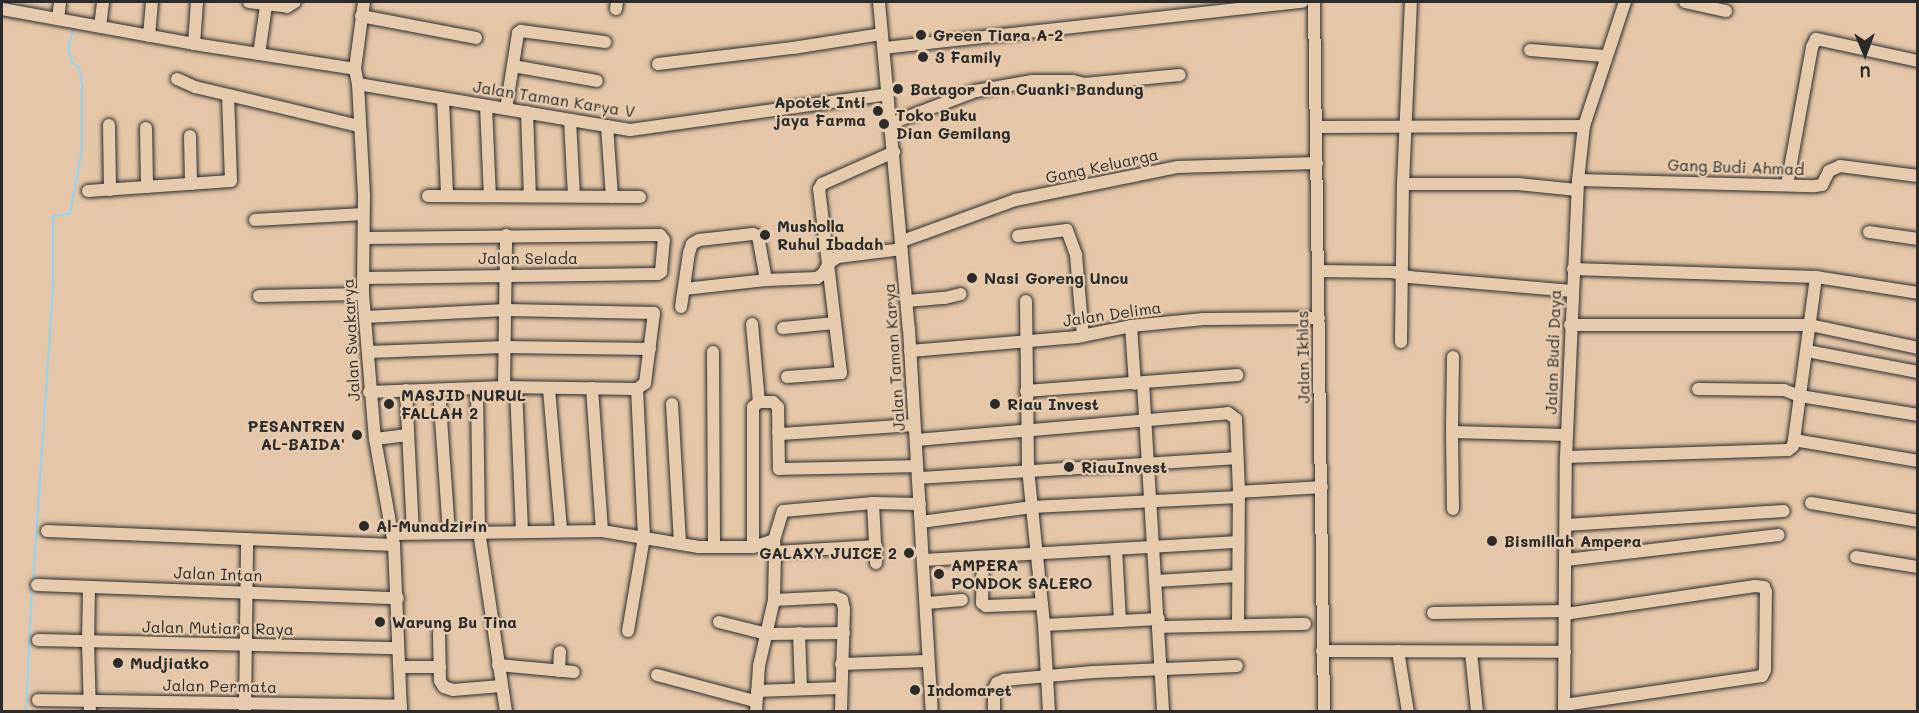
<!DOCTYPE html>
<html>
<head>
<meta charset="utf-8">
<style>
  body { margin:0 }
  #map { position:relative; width:1919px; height:713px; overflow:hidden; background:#e5c6a8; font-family:Mali,sans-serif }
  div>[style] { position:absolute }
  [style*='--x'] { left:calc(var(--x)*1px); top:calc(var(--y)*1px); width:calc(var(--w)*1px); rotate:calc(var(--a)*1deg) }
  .stream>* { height:2px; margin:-1px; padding:0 1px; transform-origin:1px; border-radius:1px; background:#90d6f2 }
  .roads { filter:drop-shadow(0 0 2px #2b2b2b) drop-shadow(0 0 2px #2b2b2b) }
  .minor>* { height:12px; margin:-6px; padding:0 6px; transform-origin:6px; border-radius:6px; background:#e6caad }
  .dots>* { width:16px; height:16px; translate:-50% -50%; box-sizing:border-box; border:3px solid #e6caad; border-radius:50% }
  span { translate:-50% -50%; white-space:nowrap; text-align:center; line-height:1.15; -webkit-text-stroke:4.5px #e6caad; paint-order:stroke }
  .poi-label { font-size:16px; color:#2b2b2b; font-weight:700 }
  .left { translate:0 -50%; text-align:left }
  .right { translate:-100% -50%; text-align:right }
  .street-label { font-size:16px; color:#2b2b2b }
  .frame { position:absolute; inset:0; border:3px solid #2b2b2b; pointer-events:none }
  .north { position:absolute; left:1835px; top:24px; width:60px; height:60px; -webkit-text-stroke:4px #e6caad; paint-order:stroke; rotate:179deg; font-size:16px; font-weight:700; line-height:24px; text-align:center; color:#2b2b2b }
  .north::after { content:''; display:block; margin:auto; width:21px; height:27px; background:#2b2b2b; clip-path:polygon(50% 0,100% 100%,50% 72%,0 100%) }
</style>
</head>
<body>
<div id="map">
  <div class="stream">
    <i style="--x:33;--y:581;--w:298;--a:-86.1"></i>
    <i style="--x:53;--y:284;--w:68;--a:-90"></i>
    <i style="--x:53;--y:216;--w:17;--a:-7"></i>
    <i style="--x:70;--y:214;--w:66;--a:-79.5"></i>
    <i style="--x:82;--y:149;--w:63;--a:-90"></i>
    <i style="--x:82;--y:86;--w:19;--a:-99"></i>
    <i style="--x:79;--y:67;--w:8;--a:-150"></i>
    <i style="--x:72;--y:63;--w:16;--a:-105"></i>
    <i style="--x:68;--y:48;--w:18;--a:-74"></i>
    <i style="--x:73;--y:31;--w:4;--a:-117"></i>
    <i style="--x:26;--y:712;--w:125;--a:-87.3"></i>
  </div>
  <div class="roads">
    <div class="minor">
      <i style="--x:249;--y:2;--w:38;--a:7"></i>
      <i style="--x:287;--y:7;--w:9;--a:-32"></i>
      <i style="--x:364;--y:2;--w:68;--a:97.7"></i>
      <i style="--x:355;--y:69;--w:15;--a:79"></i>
      <i style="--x:358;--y:84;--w:111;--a:86.9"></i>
      <i style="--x:364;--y:195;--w:99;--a:90.6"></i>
      <i style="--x:363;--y:294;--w:145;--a:85.3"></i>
      <i style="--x:375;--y:439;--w:108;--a:79.8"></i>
      <i style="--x:394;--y:545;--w:167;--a:87.6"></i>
      <i style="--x:879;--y:2;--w:328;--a:84.8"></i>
      <i style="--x:909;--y:329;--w:384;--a:86.6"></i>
      <i style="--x:1314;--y:2;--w:710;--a:89.19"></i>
      <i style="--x:1685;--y:2;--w:42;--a:12.4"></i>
      <i style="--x:2;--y:9;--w:195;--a:10.3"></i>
      <i style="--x:194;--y:44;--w:163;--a:8.8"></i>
      <i style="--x:616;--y:9;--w:7;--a:-82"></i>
      <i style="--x:361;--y:16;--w:117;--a:10.8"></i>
      <i style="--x:58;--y:19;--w:17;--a:-83"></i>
      <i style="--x:100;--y:27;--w:25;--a:-83"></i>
      <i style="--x:149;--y:36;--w:34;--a:-85"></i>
      <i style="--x:194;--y:44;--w:42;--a:-85.9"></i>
      <i style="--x:884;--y:48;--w:421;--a:-6.3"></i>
      <i style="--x:1530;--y:50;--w:75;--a:4.6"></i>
      <i style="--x:259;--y:54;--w:49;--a:-81.7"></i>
      <i style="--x:658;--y:64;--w:136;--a:-6.8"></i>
      <i style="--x:793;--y:48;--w:89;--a:-9"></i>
      <i style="--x:513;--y:66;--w:85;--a:10.1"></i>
      <i style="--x:177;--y:79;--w:20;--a:24"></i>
      <i style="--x:195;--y:87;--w:169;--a:13.4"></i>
      <i style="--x:358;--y:84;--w:276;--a:9.6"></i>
      <i style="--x:630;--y:130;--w:260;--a:-7.9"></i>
      <i style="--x:443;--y:99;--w:97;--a:87.6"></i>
      <i style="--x:486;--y:106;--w:90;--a:87.5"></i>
      <i style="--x:506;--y:109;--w:77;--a:-81"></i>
      <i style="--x:518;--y:33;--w:4;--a:-34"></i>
      <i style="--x:521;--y:31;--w:85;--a:7.5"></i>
      <i style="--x:527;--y:112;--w:84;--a:88"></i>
      <i style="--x:570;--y:120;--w:76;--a:87"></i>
      <i style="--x:892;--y:123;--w:90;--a:-20.9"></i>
      <i style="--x:976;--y:91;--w:57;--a:-10.1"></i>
      <i style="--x:1032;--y:81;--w:41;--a:0"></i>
      <i style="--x:1073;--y:81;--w:11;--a:15"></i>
      <i style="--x:1084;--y:84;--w:96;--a:-5.4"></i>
      <i style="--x:109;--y:125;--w:65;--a:89.1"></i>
      <i style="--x:607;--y:126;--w:71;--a:86"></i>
      <i style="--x:1316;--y:127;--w:268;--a:-0.2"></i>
      <i style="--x:146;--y:128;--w:59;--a:89"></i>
      <i style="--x:190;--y:136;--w:48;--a:88.8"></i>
      <i style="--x:1578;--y:180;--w:237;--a:1.5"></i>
      <i style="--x:1815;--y:186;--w:7;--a:-8"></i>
      <i style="--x:1822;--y:185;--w:16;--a:-63"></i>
      <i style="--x:1829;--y:171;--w:12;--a:-24"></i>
      <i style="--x:1840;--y:166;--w:79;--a:7.3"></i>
      <i style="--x:1403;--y:184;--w:115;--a:0"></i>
      <i style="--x:1518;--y:184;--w:59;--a:5.8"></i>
      <i style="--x:1787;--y:185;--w:140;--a:-79.7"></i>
      <i style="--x:1812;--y:47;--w:9;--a:-63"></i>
      <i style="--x:1816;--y:39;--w:104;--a:12.2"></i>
      <i style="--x:88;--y:191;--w:143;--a:-4"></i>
      <i style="--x:231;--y:181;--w:86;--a:-92"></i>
      <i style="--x:428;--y:196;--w:212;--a:0.3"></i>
      <i style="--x:255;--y:220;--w:108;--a:-3.2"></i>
      <i style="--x:1869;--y:232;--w:49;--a:8.1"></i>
      <i style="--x:1018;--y:236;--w:49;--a:-7"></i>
      <i style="--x:1067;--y:230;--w:27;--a:70"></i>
      <i style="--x:1076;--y:255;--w:81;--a:85.1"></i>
      <i style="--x:902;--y:241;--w:120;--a:-19.9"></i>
      <i style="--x:1015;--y:200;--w:165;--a:-11.5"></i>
      <i style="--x:1177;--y:167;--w:140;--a:-1.6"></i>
      <i style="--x:1573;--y:269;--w:243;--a:1.9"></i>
      <i style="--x:1816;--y:277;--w:103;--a:8.9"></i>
      <i style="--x:1318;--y:271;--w:75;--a:0.8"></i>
      <i style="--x:1393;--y:272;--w:17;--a:17"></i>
      <i style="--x:1409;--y:277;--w:164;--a:4.9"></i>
      <i style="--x:1816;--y:277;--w:164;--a:97.7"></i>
      <i style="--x:1794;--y:440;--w:126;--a:9.6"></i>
      <i style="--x:363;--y:278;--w:295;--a:-0.8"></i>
      <i style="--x:658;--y:274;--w:4;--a:-34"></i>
      <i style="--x:661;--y:272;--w:32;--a:-85"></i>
      <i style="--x:664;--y:240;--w:6;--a:-129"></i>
      <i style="--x:660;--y:235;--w:296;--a:179.4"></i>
      <i style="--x:684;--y:289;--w:82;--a:-6.3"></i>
      <i style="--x:766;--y:280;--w:51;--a:-2.2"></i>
      <i style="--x:817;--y:278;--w:7;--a:-34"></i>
      <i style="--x:823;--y:274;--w:13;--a:-61"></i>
      <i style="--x:829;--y:263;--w:11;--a:-34"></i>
      <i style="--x:838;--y:257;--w:64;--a:-7.1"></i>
      <i style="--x:259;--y:296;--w:104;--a:-1.1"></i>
      <i style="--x:907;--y:301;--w:38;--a:-5"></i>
      <i style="--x:945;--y:298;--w:16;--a:-14"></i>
      <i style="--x:1026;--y:301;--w:168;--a:89.3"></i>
      <i style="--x:1028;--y:469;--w:157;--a:84.1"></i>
      <i style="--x:1044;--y:625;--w:87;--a:86.7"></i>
      <i style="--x:681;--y:307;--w:55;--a:-81.6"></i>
      <i style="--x:689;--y:253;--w:9;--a:-72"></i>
      <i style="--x:692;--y:244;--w:8;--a:-30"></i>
      <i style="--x:699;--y:240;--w:54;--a:-6.3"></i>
      <i style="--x:753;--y:234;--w:5;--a:22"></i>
      <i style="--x:758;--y:236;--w:45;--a:79.7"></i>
      <i style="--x:365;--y:317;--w:141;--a:-2.8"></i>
      <i style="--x:506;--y:310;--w:148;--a:1.2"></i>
      <i style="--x:654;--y:313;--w:71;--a:97.3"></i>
      <i style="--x:645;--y:383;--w:10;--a:143"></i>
      <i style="--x:752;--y:324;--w:78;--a:84.9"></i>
      <i style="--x:1570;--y:325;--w:240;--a:0"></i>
      <i style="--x:1810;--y:325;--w:110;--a:12"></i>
      <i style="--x:1131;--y:326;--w:58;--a:86.1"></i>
      <i style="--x:783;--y:328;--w:52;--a:-5.5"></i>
      <i style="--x:1401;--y:342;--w:158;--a:-89.3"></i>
      <i style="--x:1403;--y:184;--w:182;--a:-87.5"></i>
      <i style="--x:910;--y:351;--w:168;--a:-4.8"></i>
      <i style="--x:1077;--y:337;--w:55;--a:-11.5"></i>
      <i style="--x:1131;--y:326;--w:73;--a:-5.5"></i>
      <i style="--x:1204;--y:319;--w:115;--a:-0.5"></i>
      <i style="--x:1807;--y:351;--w:113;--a:10.7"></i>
      <i style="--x:368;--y:352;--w:137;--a:-2.1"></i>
      <i style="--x:505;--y:347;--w:145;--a:0.8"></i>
      <i style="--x:713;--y:352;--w:195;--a:89.7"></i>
      <i style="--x:1453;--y:357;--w:75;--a:90.8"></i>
      <i style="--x:1452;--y:432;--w:115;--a:1.5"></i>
      <i style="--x:787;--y:377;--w:54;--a:-4.2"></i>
      <i style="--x:841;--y:373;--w:185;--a:-96.8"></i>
      <i style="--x:819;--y:189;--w:6;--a:-59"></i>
      <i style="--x:822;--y:184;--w:79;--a:-24"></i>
      <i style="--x:1143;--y:383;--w:330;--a:86.5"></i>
      <i style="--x:504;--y:387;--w:152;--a:-89.2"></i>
      <i style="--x:516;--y:388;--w:144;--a:87.6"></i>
      <i style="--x:592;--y:388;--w:143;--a:86"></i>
      <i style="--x:477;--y:389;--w:142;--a:89.2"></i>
      <i style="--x:479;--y:531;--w:183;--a:81.5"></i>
      <i style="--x:549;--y:389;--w:142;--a:85.1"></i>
      <i style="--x:1698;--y:389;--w:86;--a:0.7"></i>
      <i style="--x:1784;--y:390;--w:17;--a:21"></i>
      <i style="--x:1800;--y:396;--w:120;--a:9.1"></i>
      <i style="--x:406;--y:390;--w:143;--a:87.2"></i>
      <i style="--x:439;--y:390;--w:143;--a:86"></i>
      <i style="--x:1026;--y:391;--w:212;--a:-4.3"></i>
      <i style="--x:369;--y:392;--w:135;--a:-2.1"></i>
      <i style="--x:504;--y:387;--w:133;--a:0.9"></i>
      <i style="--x:672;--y:404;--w:140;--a:86.7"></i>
      <i style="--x:778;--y:432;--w:4;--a:34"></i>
      <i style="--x:781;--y:434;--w:133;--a:-3.9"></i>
      <i style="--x:1452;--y:432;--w:77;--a:89.3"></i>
      <i style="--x:375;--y:439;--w:33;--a:-7"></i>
      <i style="--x:916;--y:440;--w:313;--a:-4.9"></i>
      <i style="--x:1228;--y:413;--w:10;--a:37"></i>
      <i style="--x:1236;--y:419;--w:73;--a:87.6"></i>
      <i style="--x:1566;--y:457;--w:222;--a:-1.8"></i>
      <i style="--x:1788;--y:450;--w:6;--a:-39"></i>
      <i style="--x:1793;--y:446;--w:6;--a:-81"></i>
      <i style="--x:919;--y:478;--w:318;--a:-3.6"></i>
      <i style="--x:873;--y:503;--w:60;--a:87.1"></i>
      <i style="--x:1811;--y:503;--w:109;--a:9.5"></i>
      <i style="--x:921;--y:522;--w:112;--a:-7.7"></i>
      <i style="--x:1032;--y:507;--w:206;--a:-2.8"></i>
      <i style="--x:1566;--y:525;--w:218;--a:-3.7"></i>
      <i style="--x:47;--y:531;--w:347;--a:2.3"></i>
      <i style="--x:393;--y:534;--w:209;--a:-0.8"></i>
      <i style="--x:602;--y:531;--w:98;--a:9.4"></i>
      <i style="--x:699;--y:547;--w:54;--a:0"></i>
      <i style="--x:753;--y:547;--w:22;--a:-18"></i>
      <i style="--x:876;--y:546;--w:101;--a:176.6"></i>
      <i style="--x:775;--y:552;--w:12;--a:-95"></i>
      <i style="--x:774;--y:540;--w:30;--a:-73"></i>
      <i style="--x:783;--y:511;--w:90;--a:-5.1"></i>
      <i style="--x:873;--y:503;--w:47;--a:1.2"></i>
      <i style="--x:753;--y:547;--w:140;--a:-90"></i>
      <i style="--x:753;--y:407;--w:8;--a:-40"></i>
      <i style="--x:759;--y:402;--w:14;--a:0"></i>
      <i style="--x:773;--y:402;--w:7;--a:45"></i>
      <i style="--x:778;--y:407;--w:62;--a:89.1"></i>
      <i style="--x:779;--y:469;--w:138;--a:-1.2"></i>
      <i style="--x:1116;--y:549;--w:72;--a:86.8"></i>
      <i style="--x:983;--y:557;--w:46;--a:91.2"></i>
      <i style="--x:982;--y:603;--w:5;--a:37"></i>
      <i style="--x:986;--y:606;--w:56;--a:-2"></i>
      <i style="--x:1856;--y:557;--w:63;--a:9.2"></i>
      <i style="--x:924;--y:560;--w:315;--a:-3.3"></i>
      <i style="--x:1566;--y:560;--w:214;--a:-6.7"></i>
      <i style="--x:1156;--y:581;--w:82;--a:-3.5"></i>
      <i style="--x:37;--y:585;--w:361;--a:2.1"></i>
      <i style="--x:89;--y:587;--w:55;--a:91"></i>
      <i style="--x:88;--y:642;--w:70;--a:88.4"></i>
      <i style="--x:774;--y:600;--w:48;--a:-88.8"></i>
      <i style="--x:927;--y:603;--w:35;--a:-5"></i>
      <i style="--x:1433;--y:613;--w:132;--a:-0.9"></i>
      <i style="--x:719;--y:622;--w:49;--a:14"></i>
      <i style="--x:767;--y:634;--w:77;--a:-0.7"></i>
      <i style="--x:1238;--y:624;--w:132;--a:-89.6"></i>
      <i style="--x:1239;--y:492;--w:83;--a:-3.4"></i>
      <i style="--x:1044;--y:625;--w:115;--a:-3"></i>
      <i style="--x:1160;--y:627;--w:145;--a:-1.2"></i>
      <i style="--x:628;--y:631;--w:95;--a:-80.3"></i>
      <i style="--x:644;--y:537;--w:148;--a:-92.7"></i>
      <i style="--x:439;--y:633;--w:48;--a:88.8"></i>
      <i style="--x:440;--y:681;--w:7;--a:56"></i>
      <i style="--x:444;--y:687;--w:9;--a:18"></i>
      <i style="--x:453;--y:690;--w:48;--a:-4.8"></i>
      <i style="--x:799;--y:633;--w:54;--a:87.9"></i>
      <i style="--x:38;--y:640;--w:360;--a:1.3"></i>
      <i style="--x:1322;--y:651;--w:243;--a:0.2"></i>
      <i style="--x:1398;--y:651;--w:62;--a:80.7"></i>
      <i style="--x:1471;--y:652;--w:60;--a:84.3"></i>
      <i style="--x:841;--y:664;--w:86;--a:-2"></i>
      <i style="--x:498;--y:665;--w:76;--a:5.3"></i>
      <i style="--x:400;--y:667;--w:40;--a:0"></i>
      <i style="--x:559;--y:671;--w:19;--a:-87"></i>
      <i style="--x:657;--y:675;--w:101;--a:14.9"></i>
      <i style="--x:757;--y:691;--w:83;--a:-2.1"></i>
      <i style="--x:38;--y:700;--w:363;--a:0.9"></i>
      <i style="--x:1564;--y:705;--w:200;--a:-8.3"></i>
      <i style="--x:1762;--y:676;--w:7;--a:-63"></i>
      <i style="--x:1765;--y:670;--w:78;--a:-89.3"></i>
      <i style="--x:1766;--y:592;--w:5;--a:-112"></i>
      <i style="--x:1764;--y:587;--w:9;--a:-174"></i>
      <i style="--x:1755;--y:586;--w:191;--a:171.6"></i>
      <i style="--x:245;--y:712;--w:173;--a:-89.3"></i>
      <i style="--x:756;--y:712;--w:46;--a:-86.3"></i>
      <i style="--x:759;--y:666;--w:68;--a:-77.2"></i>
      <i style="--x:774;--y:600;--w:61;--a:-2.8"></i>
      <i style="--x:835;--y:597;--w:8;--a:23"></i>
      <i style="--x:842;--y:600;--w:9;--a:77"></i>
      <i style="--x:844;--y:609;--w:103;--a:91.7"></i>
      <i style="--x:994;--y:712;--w:23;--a:-90"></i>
      <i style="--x:994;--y:689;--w:7;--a:-63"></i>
      <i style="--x:997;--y:683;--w:8;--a:-23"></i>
      <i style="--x:1004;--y:680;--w:89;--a:-5.1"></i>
      <i style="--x:1093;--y:672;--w:144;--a:-2.4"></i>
      <i style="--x:1564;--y:712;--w:255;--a:-89.6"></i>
      <i style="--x:1566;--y:457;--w:277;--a:-87.5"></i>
      <i style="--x:1578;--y:180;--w:54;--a:-83.7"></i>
      <i style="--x:1584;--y:126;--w:131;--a:-71.7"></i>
    </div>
  </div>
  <div class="dots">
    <i style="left:921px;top:35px;background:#2b2b2b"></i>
    <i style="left:923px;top:57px;background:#2b2b2b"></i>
    <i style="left:898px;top:89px;background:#2b2b2b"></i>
    <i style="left:878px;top:111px;background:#2b2b2b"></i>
    <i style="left:884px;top:124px;background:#2b2b2b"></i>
    <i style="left:765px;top:235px;background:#2b2b2b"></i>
    <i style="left:972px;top:278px;background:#2b2b2b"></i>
    <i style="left:389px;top:404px;background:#2b2b2b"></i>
    <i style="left:995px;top:404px;background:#2b2b2b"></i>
    <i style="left:357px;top:435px;background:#2b2b2b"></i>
    <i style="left:1069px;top:467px;background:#2b2b2b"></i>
    <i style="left:364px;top:526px;background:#2b2b2b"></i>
    <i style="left:1492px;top:541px;background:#2b2b2b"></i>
    <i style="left:909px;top:553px;background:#2b2b2b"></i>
    <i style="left:939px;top:574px;background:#2b2b2b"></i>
    <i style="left:380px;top:622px;background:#2b2b2b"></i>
    <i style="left:118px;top:663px;background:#2b2b2b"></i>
    <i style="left:915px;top:690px;background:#2b2b2b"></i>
  </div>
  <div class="poi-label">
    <span class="left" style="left:933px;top:35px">Green Tiara A-2</span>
    <span class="left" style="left:935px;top:57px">3 Family</span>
    <span class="left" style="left:910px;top:89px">Batagor dan Cuanki Bandung</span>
    <span class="right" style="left:866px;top:111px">Apotek Inti<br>jaya Farma</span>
    <span class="left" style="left:896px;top:124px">Toko Buku<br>Dian Gemilang</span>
    <span class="left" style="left:777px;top:235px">Musholla<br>Ruhul Ibadah</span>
    <span class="left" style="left:984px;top:278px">Nasi Goreng Uncu</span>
    <span class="left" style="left:401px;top:404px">MASJID NURUL<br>FALLAH 2</span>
    <span class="left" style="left:1007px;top:404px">Riau Invest</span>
    <span class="right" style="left:345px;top:435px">PESANTREN<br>AL-BAIDA'</span>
    <span class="left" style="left:1081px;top:467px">RiauInvest</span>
    <span class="left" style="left:376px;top:526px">Al-Munadzirin</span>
    <span class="left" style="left:1504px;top:541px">Bismillah Ampera</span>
    <span class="right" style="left:897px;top:553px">GALAXY JUICE 2</span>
    <span class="left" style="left:951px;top:574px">AMPERA<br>PONDOK SALERO</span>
    <span class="left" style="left:392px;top:622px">Warung Bu Tina</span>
    <span class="left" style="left:130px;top:663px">Mudjiatko</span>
    <span class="left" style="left:927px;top:690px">Indomaret</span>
  </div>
  <div class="street-label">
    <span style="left:554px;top:99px;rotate:9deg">Jalan Taman Karya V</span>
    <span style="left:1102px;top:166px;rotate:-12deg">Gang Keluarga</span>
    <span style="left:1736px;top:167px;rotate:2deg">Gang Budi Ahmad</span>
    <span style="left:528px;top:258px">Jalan Selada</span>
    <span style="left:1112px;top:314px;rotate:-8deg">Jalan Delima</span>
    <span style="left:351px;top:340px;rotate:-93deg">Jalan Swakarya</span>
    <span style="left:1553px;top:352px;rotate:-88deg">Jalan Budi Daya</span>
    <span style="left:894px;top:357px;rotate:-94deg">Jalan Taman Karya</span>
    <span style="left:1303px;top:357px;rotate:-91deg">Jalan Ikhlas</span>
    <span style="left:218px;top:574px;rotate:2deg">Jalan Intan</span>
    <span style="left:218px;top:628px;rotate:1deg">Jalan Mutiara Raya</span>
    <span style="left:220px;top:686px;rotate:1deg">Jalan Permata</span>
  </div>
  <div class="frame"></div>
  <div class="north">U</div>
</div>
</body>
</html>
